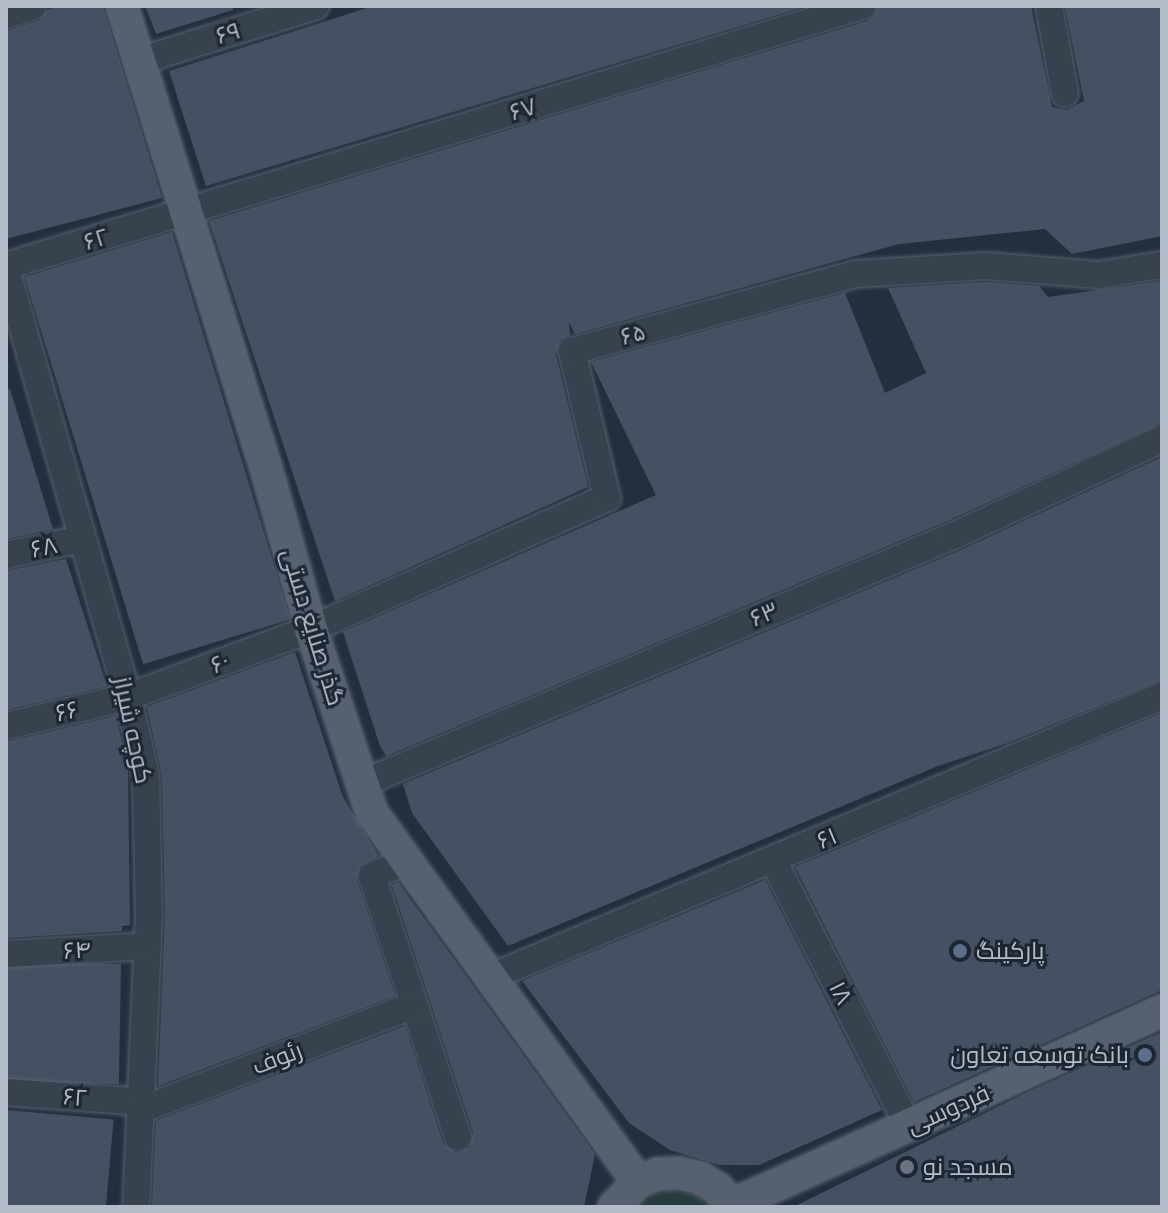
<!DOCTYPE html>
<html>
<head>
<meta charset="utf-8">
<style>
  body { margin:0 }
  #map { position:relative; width:1168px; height:1213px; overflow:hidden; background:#242f3e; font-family:Raleway,Cairo,sans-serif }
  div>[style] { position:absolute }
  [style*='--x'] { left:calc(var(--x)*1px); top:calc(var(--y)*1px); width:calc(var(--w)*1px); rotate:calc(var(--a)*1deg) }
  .green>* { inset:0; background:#263c3f }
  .building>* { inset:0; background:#455162; transform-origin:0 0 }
  .roads { filter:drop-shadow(0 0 2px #565f6c) drop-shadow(0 0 2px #565f6c) }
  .minor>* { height:26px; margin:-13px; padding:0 13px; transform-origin:13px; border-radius:13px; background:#38414e }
  .major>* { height:32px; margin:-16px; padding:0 16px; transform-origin:16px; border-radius:16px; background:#56606e }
  .dots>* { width:22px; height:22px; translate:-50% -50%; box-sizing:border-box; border:4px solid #1d2633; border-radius:50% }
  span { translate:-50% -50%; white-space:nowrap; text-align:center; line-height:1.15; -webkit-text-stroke:6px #1d2633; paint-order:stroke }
  .street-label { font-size:24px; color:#b4bcc9 }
  .poi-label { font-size:24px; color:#b4bcc9 }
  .left { translate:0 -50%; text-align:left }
  .right { translate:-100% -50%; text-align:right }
  .frame { position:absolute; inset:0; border:8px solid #b4bcc9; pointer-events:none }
</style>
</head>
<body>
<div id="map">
  <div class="green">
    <i style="clip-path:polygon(672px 1190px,696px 1195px,712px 1207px,636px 1207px,656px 1193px)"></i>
  </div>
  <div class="building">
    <i style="clip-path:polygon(59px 6px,103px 6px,162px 198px,6px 239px,6px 31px,38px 21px,49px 9px)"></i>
    <i style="clip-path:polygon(145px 6px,233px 6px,233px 10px,156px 34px)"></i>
    <i style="clip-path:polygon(373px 6px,807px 6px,206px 186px,169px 71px)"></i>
    <i style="clip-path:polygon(878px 6px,1031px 6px,1052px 107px,1067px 110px,1084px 101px,1065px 6px,1162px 6px,1162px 236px,1072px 254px,1045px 229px,899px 244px,575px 334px,569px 322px,570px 335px,560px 340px,556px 355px,588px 487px,335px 601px,209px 221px,867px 21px,874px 16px)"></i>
    <i style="left:172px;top:232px;width:405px;height:154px;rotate:73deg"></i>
    <i style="clip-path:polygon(1162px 281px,1162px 423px,947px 521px,386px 756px,380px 746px,343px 632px,656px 495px,591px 362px,845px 293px,885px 393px,926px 373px,888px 288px,987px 282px,1039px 286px,1048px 297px)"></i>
    <i style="clip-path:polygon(6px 389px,10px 389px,53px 529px,6px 539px)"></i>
    <i style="clip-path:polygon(1162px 457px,1162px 680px,1005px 744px,938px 766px,508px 946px,412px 813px,403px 784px,959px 551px)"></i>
    <i style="clip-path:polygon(66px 559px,107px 686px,6px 710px,6px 571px)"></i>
    <i style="clip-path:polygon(295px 652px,343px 797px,379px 856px,360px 866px,357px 880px,395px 996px,158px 1086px,165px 914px,162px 776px,147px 707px)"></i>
    <i style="clip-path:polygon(1162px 713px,1162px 990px,914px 1102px,795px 867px)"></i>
    <i style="clip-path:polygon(116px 716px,128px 770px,130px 925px,122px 926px,122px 931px,6px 938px,6px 742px)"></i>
    <i style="clip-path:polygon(765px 880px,882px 1110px,759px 1165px,720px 1165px,670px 1150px,629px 1123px,522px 981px)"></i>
    <i style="clip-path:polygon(398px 882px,595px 1154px,584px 1207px,152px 1207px,156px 1121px,405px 1026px,443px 1143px,456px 1153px,470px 1147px,473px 1132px,392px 885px)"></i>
    <i style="left:121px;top:964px;width:120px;height:115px;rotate:91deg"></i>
    <i style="clip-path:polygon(1162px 1032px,1162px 1207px,793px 1207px,1032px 1090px)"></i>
    <i style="left:6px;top:1110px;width:108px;height:97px;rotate:5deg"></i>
  </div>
  <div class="roads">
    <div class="minor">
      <i style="--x:1049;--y:6;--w:89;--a:79.7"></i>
      <i style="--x:6;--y:15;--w:28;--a:-18"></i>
      <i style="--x:139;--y:61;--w:185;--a:-17.3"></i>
      <i style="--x:6;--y:266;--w:895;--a:-16.9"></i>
      <i style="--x:6;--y:269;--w:445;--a:74.1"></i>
      <i style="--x:128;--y:697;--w:81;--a:77.2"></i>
      <i style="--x:146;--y:776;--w:138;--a:88.8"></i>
      <i style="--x:149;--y:914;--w:293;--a:92.5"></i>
      <i style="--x:6;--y:555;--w:77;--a:-12"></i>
      <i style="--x:6;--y:726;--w:125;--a:-13.4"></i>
      <i style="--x:128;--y:697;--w:195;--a:-20.4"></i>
      <i style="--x:311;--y:629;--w:324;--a:-23.9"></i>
      <i style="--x:607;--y:498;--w:151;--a:-103.4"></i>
      <i style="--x:572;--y:351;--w:293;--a:-15.2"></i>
      <i style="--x:855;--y:274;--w:132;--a:-3.5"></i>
      <i style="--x:987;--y:266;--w:111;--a:4.6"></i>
      <i style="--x:1098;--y:275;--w:65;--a:-8.9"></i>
      <i style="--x:363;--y:783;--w:640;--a:-22.72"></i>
      <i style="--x:953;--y:536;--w:230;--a:-24.9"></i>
      <i style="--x:773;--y:860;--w:300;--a:63"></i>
      <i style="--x:407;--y:861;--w:38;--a:157"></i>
      <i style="--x:372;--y:876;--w:275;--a:71.8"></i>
      <i style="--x:6;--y:954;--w:142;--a:-3.2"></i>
      <i style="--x:491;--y:977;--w:727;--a:-22.72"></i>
      <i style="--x:6;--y:1092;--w:126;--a:4.1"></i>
      <i style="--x:132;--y:1101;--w:13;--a:45"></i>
      <i style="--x:141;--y:1110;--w:290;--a:-21"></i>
    </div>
    <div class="major">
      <i style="--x:122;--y:6;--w:498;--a:72.7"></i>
      <i style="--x:270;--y:482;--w:153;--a:74.4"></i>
      <i style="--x:311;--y:629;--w:194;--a:71.7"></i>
      <i style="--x:372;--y:813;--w:455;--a:54.2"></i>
      <i style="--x:732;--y:1205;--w:472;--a:-24.3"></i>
      <i style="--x:614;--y:1207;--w:35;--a:-46"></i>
      <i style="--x:638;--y:1182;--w:22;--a:-22"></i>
      <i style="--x:658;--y:1174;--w:21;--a:-3"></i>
      <i style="--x:679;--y:1173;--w:22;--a:13"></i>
      <i style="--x:700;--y:1178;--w:21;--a:31"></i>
      <i style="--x:718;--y:1189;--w:23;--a:50"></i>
    </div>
  </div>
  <div class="dots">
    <i style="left:960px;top:951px;background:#5c6f8a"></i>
    <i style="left:1145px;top:1055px;background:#5c6f8a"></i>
    <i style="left:907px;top:1167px;background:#6b7280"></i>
  </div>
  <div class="street-label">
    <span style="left:228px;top:33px;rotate:-17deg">۶۹</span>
    <span style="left:523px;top:109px;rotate:-17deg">۶۷</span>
    <span style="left:96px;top:239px;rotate:-17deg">۶۲</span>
    <span style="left:633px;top:334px;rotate:-15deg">۶۵</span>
    <span style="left:44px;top:547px;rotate:-12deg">۶۸</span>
    <span style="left:764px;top:614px;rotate:-23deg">۶۳</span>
    <span style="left:313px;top:627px;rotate:73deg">گذر صنایع دستی</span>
    <span style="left:220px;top:663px;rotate:-21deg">۶۰</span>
    <span style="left:67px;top:711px;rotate:-13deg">۶۶</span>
    <span style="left:133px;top:730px;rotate:78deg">کوچه شیراز</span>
    <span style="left:827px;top:838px;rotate:-23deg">۶۱</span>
    <span style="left:77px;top:950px;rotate:-3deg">۶۴</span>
    <span style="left:841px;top:993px;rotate:63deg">۱۸</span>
    <span style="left:277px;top:1058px;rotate:-21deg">رئوف</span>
    <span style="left:75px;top:1097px;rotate:4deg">۶۲</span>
    <span style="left:948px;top:1109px;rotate:-24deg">فردوسی</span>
  </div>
  <div class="poi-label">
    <span class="left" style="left:976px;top:951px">پارکینگ</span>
    <span class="right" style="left:1129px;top:1055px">بانک توسعه تعاون</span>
    <span class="left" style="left:923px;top:1167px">مسجد نو</span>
  </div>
  <div class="frame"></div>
</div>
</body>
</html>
